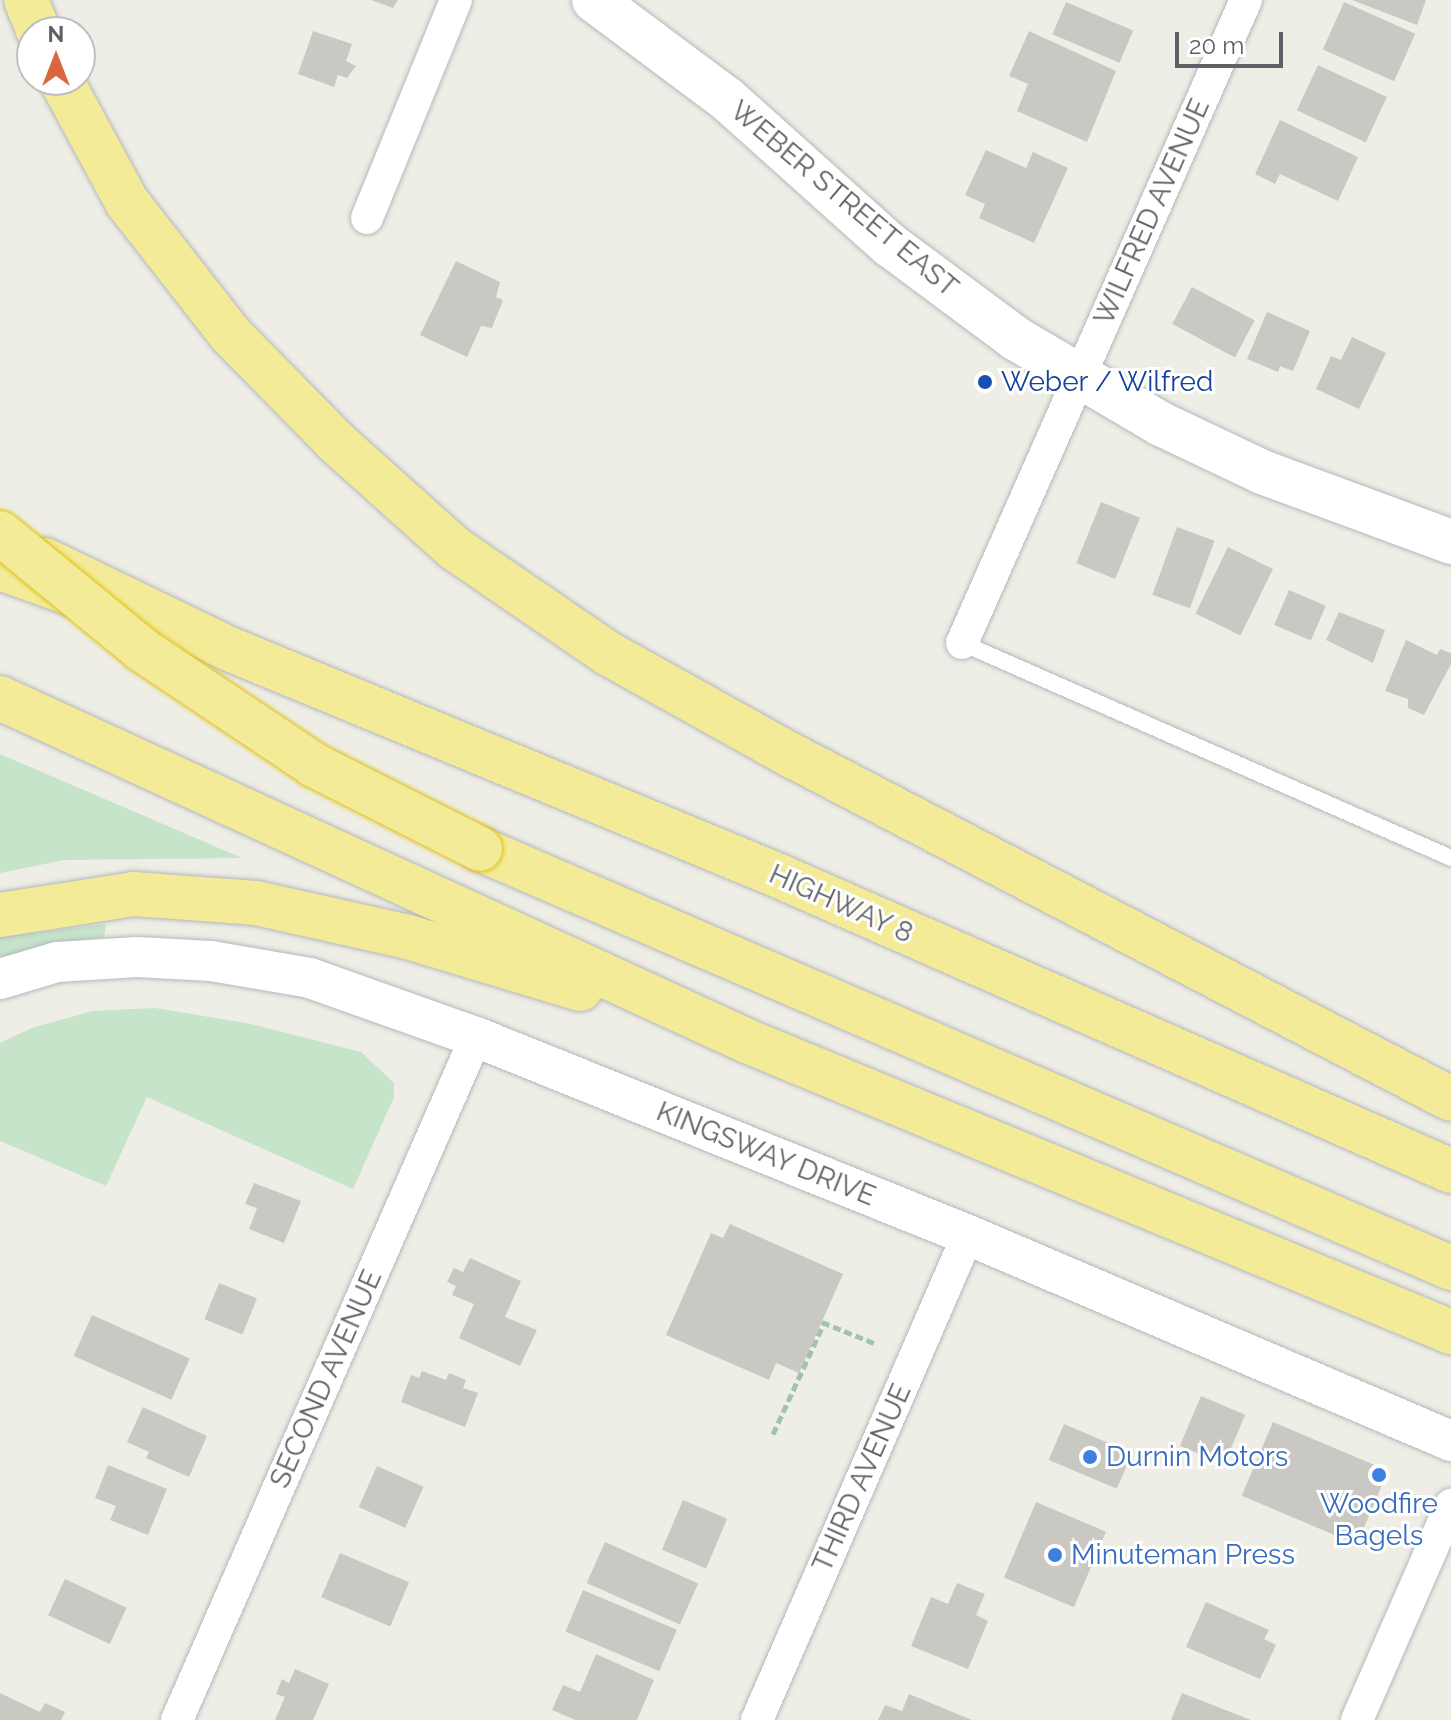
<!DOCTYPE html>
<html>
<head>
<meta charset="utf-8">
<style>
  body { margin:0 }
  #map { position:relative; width:1451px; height:1720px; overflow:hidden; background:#eeeee6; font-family:Raleway,sans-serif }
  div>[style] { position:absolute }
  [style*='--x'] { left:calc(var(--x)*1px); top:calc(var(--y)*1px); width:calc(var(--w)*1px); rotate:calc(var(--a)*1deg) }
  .green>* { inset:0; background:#c5e4ca }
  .building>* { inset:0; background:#cac8c3; transform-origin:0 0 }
  .path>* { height:5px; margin-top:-2.5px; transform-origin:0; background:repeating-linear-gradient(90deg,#9ec4af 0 8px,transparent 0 12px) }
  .roads { filter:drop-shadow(0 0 2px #b6b7bb) drop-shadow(0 0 2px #b6b7bb) }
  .service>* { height:16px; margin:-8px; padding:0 8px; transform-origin:8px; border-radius:8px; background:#fff }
  .minor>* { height:32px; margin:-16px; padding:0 16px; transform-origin:16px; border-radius:16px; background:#fff }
  .tertiary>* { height:40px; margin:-20px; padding:0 20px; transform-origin:20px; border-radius:20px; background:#fff }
  .secondary>* { height:44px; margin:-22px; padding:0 22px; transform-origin:22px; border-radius:22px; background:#fff }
  .motorway>* { height:44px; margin:-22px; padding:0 22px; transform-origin:22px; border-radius:22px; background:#f3eb98 }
  .bridges { filter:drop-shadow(0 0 2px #e0c015) drop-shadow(0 0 2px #e0c015) }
  .motorway-bridge>* { height:44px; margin:-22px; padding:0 22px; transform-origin:22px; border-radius:22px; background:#f3eb98 }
  .dots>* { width:22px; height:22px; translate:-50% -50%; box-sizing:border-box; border:4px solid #fff; border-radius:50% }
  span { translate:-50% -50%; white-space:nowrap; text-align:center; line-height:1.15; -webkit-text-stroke:6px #fff; paint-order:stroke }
  .street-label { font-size:28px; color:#5e6065 }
  .transit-label { font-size:28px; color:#164399 }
  .left { translate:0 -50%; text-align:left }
  .shop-label { font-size:28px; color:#366cbe }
  .north { position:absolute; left:16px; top:16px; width:80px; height:80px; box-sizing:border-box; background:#fff; border:2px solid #bfbfc1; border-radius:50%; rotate:0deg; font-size:22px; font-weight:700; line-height:32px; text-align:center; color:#5e6065 }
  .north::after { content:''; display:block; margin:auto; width:28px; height:36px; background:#da6541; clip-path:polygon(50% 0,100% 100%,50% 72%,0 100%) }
  .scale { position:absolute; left:1175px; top:32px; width:108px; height:36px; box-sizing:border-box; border:4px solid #5e6065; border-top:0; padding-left:10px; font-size:24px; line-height:28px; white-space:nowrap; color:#5e6065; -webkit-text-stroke:6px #fff; paint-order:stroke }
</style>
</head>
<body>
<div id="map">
  <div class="green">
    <i style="clip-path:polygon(0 754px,242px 858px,64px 860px,0 873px)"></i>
    <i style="clip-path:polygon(106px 924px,104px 937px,52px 944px,0 961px,0 937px)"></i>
    <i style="clip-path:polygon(155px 1008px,251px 1024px,361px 1052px,394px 1083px,394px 1097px,353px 1189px,147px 1097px,106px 1186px,0 1141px,0 1043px,32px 1028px,92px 1011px)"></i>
  </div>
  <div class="building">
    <i style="clip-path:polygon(371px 0,398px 0,393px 8px)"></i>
    <i style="clip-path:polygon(1352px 0,1426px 0,1417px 25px)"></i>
    <i style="left:1066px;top:2px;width:73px;height:35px;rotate:23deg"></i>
    <i style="left:1344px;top:2px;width:78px;height:52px;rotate:24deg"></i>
    <i style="clip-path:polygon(313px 31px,352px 44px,346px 61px,356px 66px,347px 78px,338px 75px,334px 87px,298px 74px)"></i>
    <i style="clip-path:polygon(1029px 31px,1116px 71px,1087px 142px,1017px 111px,1028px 84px,1009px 76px)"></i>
    <i style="left:1318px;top:65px;width:76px;height:50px;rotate:25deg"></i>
    <i style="clip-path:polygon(1280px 120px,1358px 157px,1338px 201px,1280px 174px,1275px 184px,1255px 174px)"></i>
    <i style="clip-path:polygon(986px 150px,1026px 168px,1033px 152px,1068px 168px,1034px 243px,979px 218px,985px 204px,965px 195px)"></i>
    <i style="clip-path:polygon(456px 261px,500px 282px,496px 297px,503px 300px,492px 328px,481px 326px,467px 357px,420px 335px)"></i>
    <i style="left:1192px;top:287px;width:71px;height:42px;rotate:28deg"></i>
    <i style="clip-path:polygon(1267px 312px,1310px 331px,1293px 371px,1280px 366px,1278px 372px,1247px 359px)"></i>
    <i style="clip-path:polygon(1352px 337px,1386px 353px,1359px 409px,1316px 389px,1331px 356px,1341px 360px)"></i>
    <i style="left:1101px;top:502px;width:42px;height:66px;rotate:22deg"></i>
    <i style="left:1177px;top:527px;width:40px;height:72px;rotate:20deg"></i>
    <i style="left:1228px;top:547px;width:50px;height:74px;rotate:26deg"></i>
    <i style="left:1289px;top:590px;width:40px;height:38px;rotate:23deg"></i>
    <i style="clip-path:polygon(1339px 612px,1385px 630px,1373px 663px,1326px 640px)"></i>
    <i style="clip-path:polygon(1406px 640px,1437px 655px,1440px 649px,1451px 653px,1451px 664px,1424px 715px,1408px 708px,1408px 699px,1385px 691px)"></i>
    <i style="clip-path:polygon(254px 1183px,301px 1201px,284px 1243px,249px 1229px,257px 1208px,245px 1204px)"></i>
    <i style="clip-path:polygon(730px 1224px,843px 1274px,799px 1373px,776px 1363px,769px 1380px,666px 1335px,711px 1233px,723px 1238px)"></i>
    <i style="clip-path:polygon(470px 1258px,521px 1281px,505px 1317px,537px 1330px,520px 1366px,459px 1338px,474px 1304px,452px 1295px,456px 1286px,447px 1282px,454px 1268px,463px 1272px)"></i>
    <i style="left:219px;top:1283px;width:41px;height:39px;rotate:22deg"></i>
    <i style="left:92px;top:1315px;width:107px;height:45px;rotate:24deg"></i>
    <i style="clip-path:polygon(422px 1371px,446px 1380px,449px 1373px,466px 1380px,463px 1388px,478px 1393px,465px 1427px,401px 1402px,411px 1375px,419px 1378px)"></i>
    <i style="left:1201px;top:1396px;width:48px;height:54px;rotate:23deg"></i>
    <i style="clip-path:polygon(143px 1407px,207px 1436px,189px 1477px,146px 1458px,149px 1452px,127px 1442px)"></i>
    <i style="left:1273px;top:1422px;width:125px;height:80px;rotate:23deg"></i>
    <i style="left:1064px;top:1424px;width:74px;height:39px;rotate:23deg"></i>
    <i style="clip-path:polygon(108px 1465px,167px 1489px,148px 1535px,110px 1520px,116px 1506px,95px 1498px)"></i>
    <i style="left:377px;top:1466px;width:51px;height:45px;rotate:24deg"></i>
    <i style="left:683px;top:1500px;width:48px;height:54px;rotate:23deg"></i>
    <i style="left:1036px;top:1502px;width:76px;height:82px;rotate:23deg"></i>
    <i style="left:605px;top:1542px;width:102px;height:45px;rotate:24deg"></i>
    <i style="left:340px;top:1553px;width:75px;height:48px;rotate:23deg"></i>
    <i style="left:65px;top:1579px;width:68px;height:40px;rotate:25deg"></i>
    <i style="clip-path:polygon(957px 1583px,985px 1594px,976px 1615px,988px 1621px,968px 1669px,911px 1646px,931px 1597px,948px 1604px)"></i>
    <i style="left:583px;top:1590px;width:102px;height:45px;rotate:23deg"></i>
    <i style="clip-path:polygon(1206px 1602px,1269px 1630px,1264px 1639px,1276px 1645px,1260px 1679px,1186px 1647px)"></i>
    <i style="clip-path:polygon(596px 1654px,654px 1680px,637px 1720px,575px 1720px,552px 1710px,563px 1685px,580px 1692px)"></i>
    <i style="clip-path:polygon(295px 1669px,329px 1684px,313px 1720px,275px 1720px,285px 1697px,276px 1694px,282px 1679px,289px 1683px)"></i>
    <i style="clip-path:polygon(0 1693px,40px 1712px,45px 1703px,65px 1712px,61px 1720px,0 1720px)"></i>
    <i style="clip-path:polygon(1182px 1693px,1251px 1720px,1171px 1720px)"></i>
    <i style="clip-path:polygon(909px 1694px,972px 1720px,878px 1720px,885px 1705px,902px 1711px)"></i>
  </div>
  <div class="path">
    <i style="--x:822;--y:1322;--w:56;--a:22"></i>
    <i style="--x:773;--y:1434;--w:122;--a:-65.3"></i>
  </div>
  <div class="roads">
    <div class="service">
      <i style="--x:962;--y:643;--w:534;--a:23.73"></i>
    </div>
    <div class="minor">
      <i style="--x:367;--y:218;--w:235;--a:-67.8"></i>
      <i style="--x:962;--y:643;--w:703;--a:-66.17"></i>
      <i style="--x:177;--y:1720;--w:746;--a:-66.36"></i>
      <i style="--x:757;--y:1720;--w:529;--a:-66.49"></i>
      <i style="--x:1357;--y:1720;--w:235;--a:-66.4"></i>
    </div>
    <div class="tertiary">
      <i style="--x:0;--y:979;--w:59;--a:-16.6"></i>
      <i style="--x:57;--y:962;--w:80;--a:-3.6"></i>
      <i style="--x:137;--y:957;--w:74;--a:3.1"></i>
      <i style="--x:211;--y:961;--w:100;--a:9.7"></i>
      <i style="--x:310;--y:978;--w:176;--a:19.6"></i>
      <i style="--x:476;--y:1037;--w:530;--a:21.92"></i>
      <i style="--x:968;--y:1235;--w:525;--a:23.1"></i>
    </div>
    <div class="secondary">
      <i style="--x:594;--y:0;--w:166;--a:36.7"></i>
      <i style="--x:727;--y:99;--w:219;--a:41.9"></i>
      <i style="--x:890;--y:245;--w:156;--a:36.6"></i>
      <i style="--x:1015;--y:338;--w:169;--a:30.5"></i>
      <i style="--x:1161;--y:424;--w:112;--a:25.4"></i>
      <i style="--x:1262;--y:472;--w:202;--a:20.3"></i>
    </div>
    <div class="motorway">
      <i style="--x:26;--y:0;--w:35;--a:68"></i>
      <i style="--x:61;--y:80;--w:139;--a:61.6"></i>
      <i style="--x:127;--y:202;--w:167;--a:52"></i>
      <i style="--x:230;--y:334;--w:151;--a:45.5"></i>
      <i style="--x:336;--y:442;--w:159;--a:41.9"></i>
      <i style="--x:454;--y:548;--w:188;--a:34.4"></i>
      <i style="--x:609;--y:654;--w:199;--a:29.1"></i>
      <i style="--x:783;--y:751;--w:753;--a:27.52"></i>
      <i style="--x:45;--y:560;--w:202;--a:25.8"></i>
      <i style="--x:227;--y:648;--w:597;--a:22.44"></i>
      <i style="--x:779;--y:876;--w:734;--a:23.7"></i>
      <i style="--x:0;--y:568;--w:74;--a:19.7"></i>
      <i style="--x:0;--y:698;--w:822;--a:24.66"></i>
      <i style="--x:747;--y:1041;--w:762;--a:22.46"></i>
      <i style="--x:480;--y:849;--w:1058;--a:23.34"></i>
      <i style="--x:0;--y:915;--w:136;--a:-8.9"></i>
      <i style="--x:134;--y:894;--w:122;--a:4.2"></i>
      <i style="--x:256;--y:903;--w:156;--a:12.6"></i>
      <i style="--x:408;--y:937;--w:180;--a:16.8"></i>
    </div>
  </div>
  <div class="bridges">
    <div class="motorway-bridge">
      <i style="--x:0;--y:533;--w:183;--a:39.4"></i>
      <i style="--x:141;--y:649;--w:208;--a:33.8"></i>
      <i style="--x:314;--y:765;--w:186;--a:26.8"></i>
    </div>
  </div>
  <div class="dots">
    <i style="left:985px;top:382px;background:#1a4fb4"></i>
    <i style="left:1090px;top:1457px;background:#3f7fe0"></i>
    <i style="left:1379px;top:1475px;background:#3f7fe0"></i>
    <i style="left:1055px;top:1555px;background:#3f7fe0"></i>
  </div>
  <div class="street-label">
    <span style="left:844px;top:199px;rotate:40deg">WEBER STREET EAST</span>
    <span style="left:1152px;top:212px;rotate:-66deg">WILFRED AVENUE</span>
    <span style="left:841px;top:904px;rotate:24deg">HIGHWAY 8</span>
    <span style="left:766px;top:1154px;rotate:22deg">KINGSWAY DRIVE</span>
    <span style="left:326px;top:1379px;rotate:-66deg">SECOND AVENUE</span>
    <span style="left:862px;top:1478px;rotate:-66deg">THIRD AVENUE</span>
  </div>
  <div class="transit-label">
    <span class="left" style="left:1001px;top:382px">Weber / Wilfred</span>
  </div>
  <div class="shop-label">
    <span class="left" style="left:1106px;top:1457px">Durnin Motors</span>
    <span style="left:1379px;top:1520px">Woodfire<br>Bagels</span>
    <span class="left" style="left:1071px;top:1555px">Minuteman Press</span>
  </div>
  <div class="north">N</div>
  <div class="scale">20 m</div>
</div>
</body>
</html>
